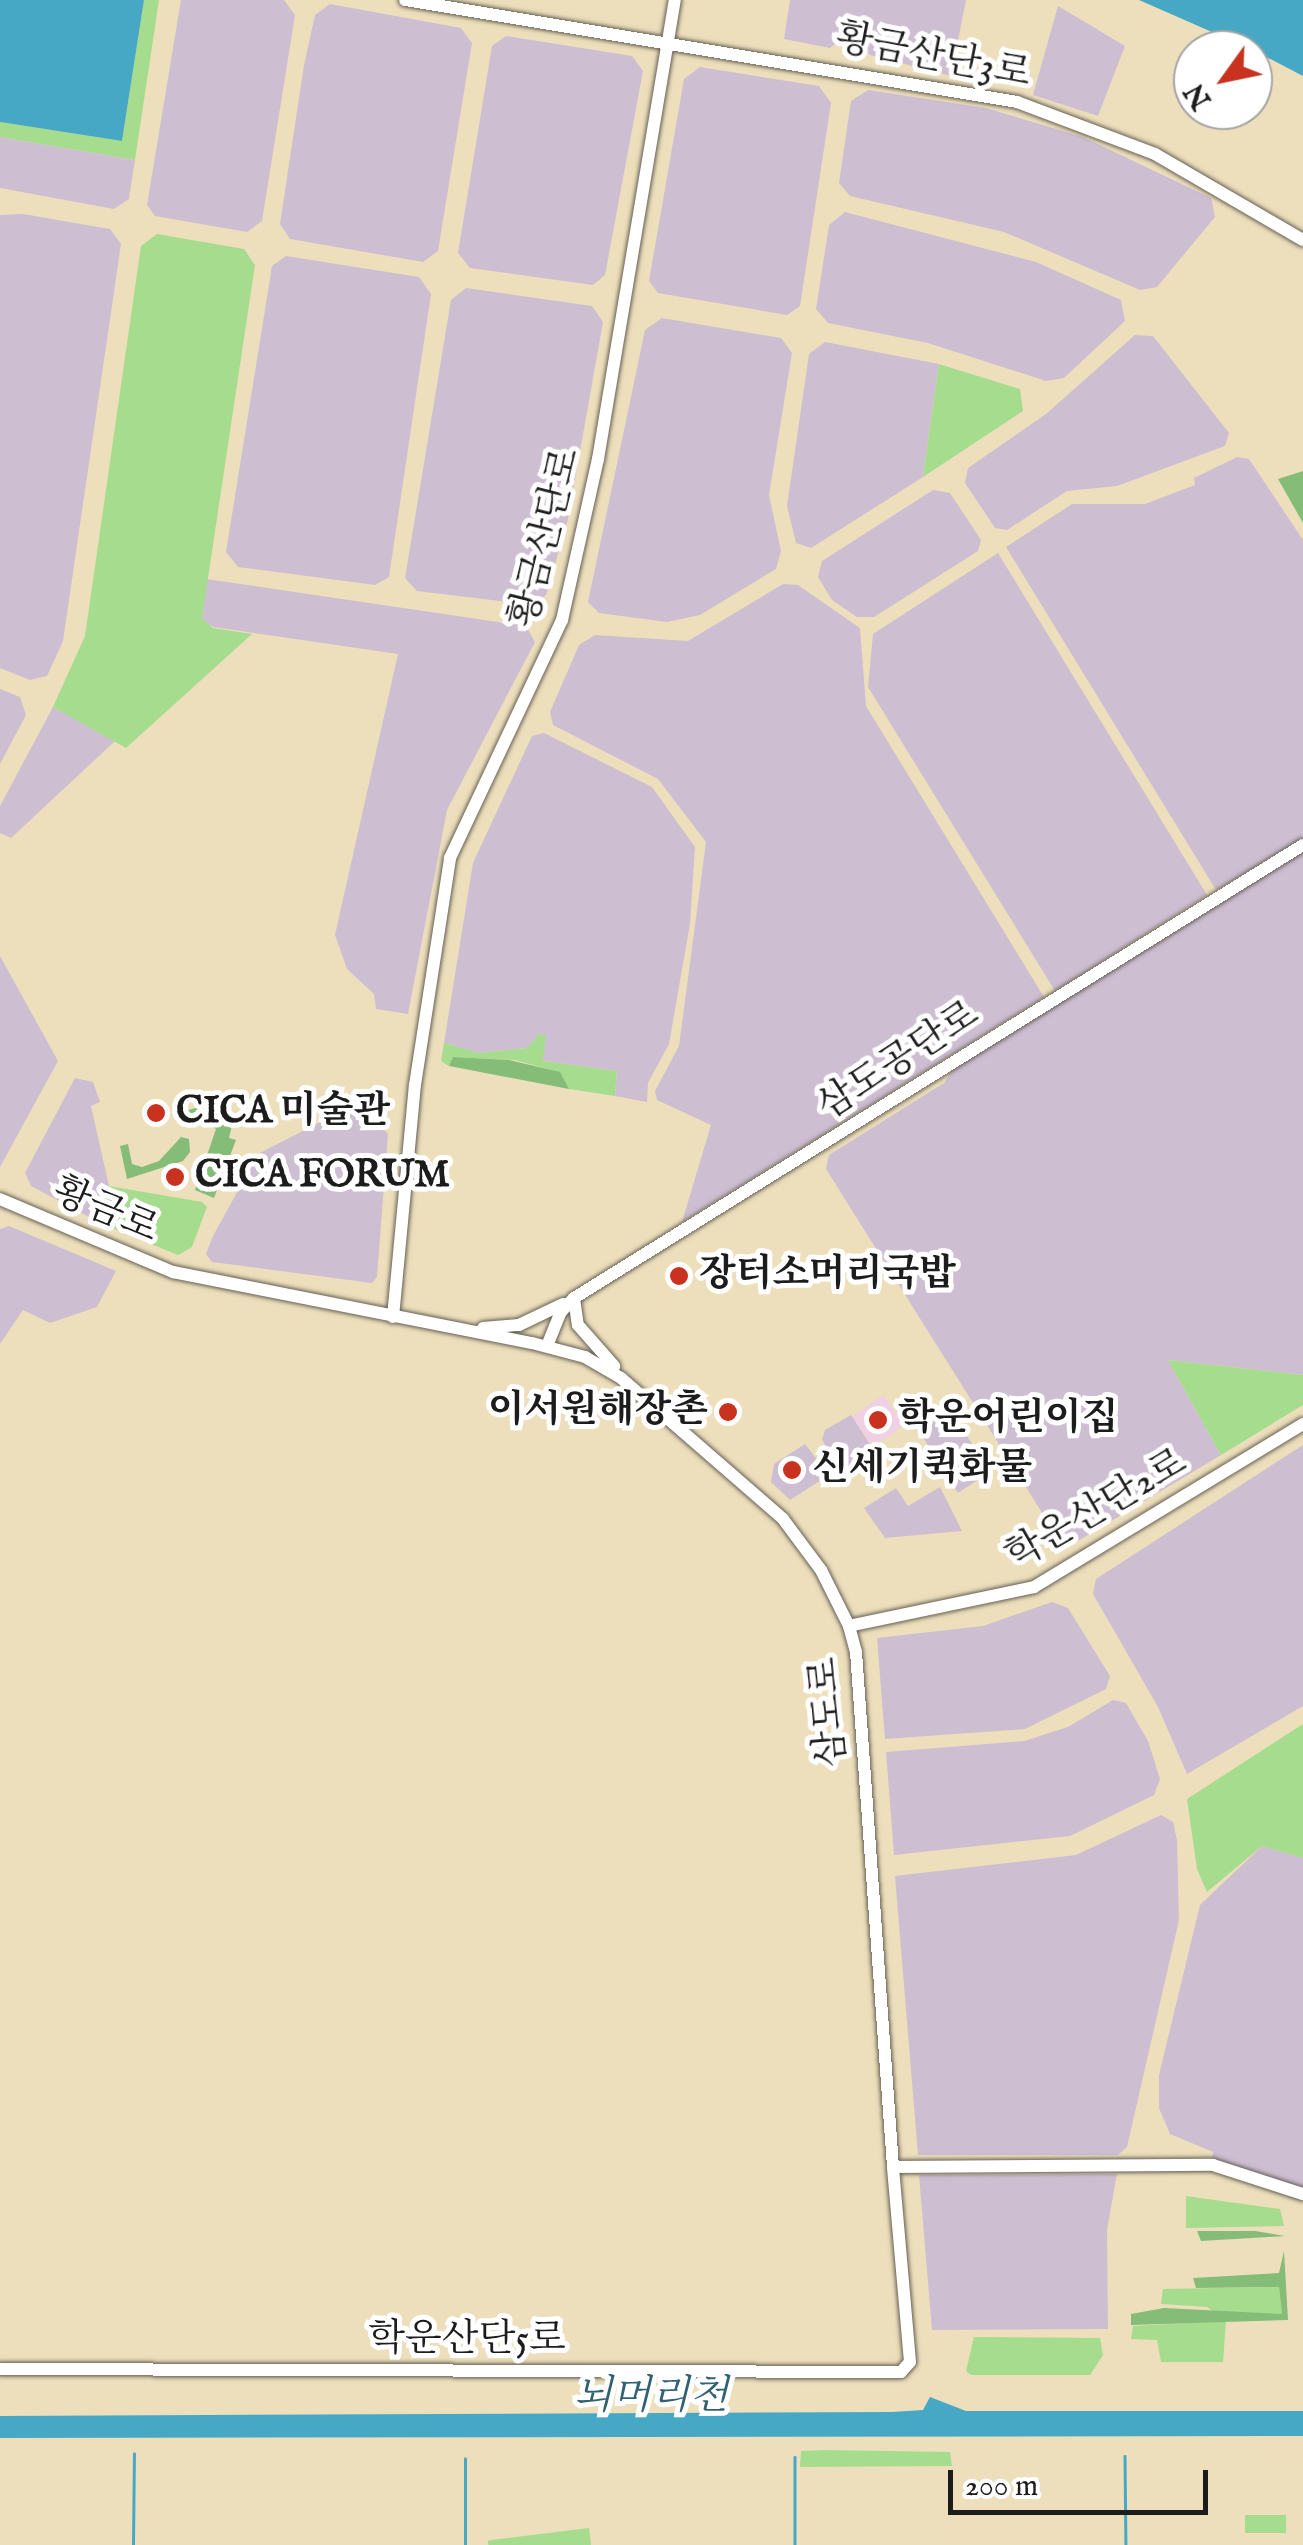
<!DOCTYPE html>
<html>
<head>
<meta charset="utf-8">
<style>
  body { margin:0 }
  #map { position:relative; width:1303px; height:2545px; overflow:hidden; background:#eddfbc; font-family:"IM FELL English","Noto Serif KR",serif }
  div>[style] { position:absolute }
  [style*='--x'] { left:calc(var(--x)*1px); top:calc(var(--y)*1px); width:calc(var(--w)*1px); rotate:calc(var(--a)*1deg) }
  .built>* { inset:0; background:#efd0e5; transform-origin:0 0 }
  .industrial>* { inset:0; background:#cdbed2; transform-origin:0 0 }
  .green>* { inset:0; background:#a6dc8d; transform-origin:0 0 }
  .forest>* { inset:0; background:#84bc78 }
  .water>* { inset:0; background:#47a8c6 }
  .stream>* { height:2.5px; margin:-1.25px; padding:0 1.25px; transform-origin:1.25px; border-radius:1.25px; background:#47a8c6 }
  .roads { filter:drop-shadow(0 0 2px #656054) drop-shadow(0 0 2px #656054) }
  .secondary>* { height:12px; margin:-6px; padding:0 6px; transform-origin:6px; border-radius:6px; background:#fff }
  .dots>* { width:28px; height:28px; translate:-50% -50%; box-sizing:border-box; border:5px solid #fff; border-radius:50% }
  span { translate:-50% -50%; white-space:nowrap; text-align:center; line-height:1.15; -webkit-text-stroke:10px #fff; paint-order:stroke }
  .street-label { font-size:38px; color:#1c1c1c }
  .poi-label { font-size:38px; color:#1c1c1c; font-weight:700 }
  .left { translate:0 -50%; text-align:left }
  .right { translate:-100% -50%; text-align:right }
  .water-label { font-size:40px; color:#326271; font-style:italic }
  .north { position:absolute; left:1173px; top:30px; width:100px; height:100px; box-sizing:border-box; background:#fff; border:2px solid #a4a4a4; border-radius:50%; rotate:237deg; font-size:28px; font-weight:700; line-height:40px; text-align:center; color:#1c1c1c }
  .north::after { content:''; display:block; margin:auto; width:35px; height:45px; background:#c8321e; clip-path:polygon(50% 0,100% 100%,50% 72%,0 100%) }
  .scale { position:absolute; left:948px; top:2470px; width:260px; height:45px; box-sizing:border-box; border:5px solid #1c1c1c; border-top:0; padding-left:12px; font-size:30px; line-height:35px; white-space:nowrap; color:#1c1c1c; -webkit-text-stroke:8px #fff; paint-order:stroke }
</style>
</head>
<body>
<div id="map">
  <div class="built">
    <i style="left:883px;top:1395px;width:37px;height:38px;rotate:55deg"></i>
  </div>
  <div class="industrial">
    <i style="clip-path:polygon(181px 0,284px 0,295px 15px,262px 221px,247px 232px,155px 216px,147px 205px)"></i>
    <i style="clip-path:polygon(790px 0,966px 0,951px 76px,870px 55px,860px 44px,840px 40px,830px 48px,784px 39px)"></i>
    <i style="clip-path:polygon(330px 4px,461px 28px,472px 43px,438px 251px,423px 262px,290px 239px,280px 224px,304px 65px,315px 15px)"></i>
    <i style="clip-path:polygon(1058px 6px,1125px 46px,1098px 116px,1033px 95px)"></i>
    <i style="clip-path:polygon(506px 36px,632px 56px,643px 71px,605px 275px,593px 285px,470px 268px,458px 253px,492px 46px)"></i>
    <i style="clip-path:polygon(700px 67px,819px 86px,831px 103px,800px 306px,787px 315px,658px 293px,649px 281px,684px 79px)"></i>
    <i style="clip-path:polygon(868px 90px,986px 108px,1083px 137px,1211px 198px,1215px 217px,1157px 287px,1140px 290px,1004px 232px,850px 196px,839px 183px,851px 101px)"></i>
    <i style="clip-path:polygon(0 137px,135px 160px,129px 199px,114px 209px,0 188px)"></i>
    <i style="clip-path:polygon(845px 212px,1036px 262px,1121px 300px,1125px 321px,1064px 378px,1046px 381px,928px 343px,828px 323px,816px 309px,829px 225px)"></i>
    <i style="clip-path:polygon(23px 214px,110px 229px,121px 244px,63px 641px,47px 676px,30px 680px,0 668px,0 215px)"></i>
    <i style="clip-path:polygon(286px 256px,419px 277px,431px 294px,389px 577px,375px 585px,238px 567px,226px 552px,272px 266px)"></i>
    <i style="clip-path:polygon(466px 288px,592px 306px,603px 322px,568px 519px,546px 595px,533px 605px,417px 591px,405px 578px,451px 300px)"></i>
    <i style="clip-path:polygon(662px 318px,781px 338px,792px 353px,769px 495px,781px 551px,776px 569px,700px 615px,667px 622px,599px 613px,588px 602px,645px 330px)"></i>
    <i style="clip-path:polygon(1135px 335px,1153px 336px,1229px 433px,1225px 446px,1117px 486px,1067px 491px,1007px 530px,995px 528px,965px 483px,968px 468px,1046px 414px)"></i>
    <i style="clip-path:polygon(825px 342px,939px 364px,923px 477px,811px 548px,796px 543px,787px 506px,809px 354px)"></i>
    <i style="clip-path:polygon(1237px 457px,1249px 459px,1303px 540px,1303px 839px,1216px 890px,1006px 547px,1072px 504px,1145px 504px,1195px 485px,1194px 478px)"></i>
    <i style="clip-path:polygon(933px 490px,950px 493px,981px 540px,978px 551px,874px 617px,857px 617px,832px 600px,818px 577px,822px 561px)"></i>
    <i style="clip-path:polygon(998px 553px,1207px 895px,1055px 991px,868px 687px,873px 634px)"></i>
    <i style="clip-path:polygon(206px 579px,526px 626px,535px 642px,447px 810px,408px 1014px,376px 1009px,374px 994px,347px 969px,335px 935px,398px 654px,213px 627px,202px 619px)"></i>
    <i style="clip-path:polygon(783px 584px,798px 585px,860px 628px,866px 706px,1044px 997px,682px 1222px,711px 1125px,657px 1100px,655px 1091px,679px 1046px,706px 842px,658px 779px,553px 725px,550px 712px,579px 645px,595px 635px,688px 641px)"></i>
    <i style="clip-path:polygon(0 689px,20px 697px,26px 715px,0 764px)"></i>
    <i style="clip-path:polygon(53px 707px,115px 741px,11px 838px,0 833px,0 806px)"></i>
    <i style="clip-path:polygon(544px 733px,652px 787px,695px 847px,690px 924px,669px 1044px,648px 1083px,647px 1102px,615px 1096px,617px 1071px,543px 1061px,545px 1035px,527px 1048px,479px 1053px,444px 1043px,473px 863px,532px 736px)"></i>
    <i style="clip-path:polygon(1303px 852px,1303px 1375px,1168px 1360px,1221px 1455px,1073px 1544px,1058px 1538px,826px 1169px,829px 1155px,944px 1083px,954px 1068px)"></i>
    <i style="clip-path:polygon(0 956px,58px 1061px,0 1167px)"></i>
    <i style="clip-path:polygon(75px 1078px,93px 1082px,100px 1102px,91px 1106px,109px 1186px,100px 1223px,31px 1186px,25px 1173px)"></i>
    <i style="clip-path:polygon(359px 1102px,388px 1134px,377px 1277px,372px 1283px,212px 1262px,206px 1254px,213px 1236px,258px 1154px)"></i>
    <i style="clip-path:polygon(9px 1226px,116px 1271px,97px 1307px,50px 1323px,23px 1310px,0 1344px,0 1229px)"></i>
    <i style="left:947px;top:1404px;width:81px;height:38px;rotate:58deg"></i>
    <i style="clip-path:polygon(851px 1415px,875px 1452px,842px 1472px,822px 1440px,825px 1430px)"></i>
    <i style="clip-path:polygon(805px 1444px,829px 1475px,790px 1500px,771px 1482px,774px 1464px)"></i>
    <i style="clip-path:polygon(1303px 1445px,1303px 1706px,1187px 1774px,1158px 1707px,1093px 1594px,1096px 1579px)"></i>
    <i style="clip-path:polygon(940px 1487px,962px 1531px,885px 1538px,864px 1508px,896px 1488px,908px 1506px)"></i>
    <i style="clip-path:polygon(1052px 1602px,1068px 1608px,1110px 1676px,1106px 1689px,1025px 1729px,885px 1739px,877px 1638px,983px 1626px)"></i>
    <i style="clip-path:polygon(1113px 1700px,1126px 1703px,1148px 1741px,1160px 1779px,1154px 1795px,1070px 1836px,894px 1855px,886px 1752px,1024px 1741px,1068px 1727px)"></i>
    <i style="clip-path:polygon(1161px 1815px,1173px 1822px,1177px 1840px,1179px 1920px,1127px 2147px,1118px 2155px,918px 2155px,895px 1876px,1076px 1855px)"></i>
    <i style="clip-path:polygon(1262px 1846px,1303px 1858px,1303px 2190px,1212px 2159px,1213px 2152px,1170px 2134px,1159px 2108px,1159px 2075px,1200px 1905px)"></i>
    <i style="clip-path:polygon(1117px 2174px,1107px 2230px,1108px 2329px,932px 2330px,919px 2175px)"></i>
  </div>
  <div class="green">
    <i style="clip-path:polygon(144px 0,159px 0,135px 160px,0 137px,0 122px,122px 141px)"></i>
    <i style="clip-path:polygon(157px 234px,244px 249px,255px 265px,202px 618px,213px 628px,252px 634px,126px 748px,53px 707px,85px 636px,141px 246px)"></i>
    <i style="clip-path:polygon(939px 364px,1020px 389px,1023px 411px,923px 477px)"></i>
    <i style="clip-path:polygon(539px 1034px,546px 1035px,543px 1061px,617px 1071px,615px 1096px,569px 1089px,555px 1071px,515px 1060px,453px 1057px,449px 1066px,441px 1061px,444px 1043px,479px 1053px,527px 1048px)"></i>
    <i style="clip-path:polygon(109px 1186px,202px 1202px,207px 1207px,192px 1247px,178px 1255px,100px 1223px)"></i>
    <i style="clip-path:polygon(1168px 1360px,1303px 1375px,1303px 1405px,1221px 1455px)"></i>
    <i style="clip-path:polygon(1303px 1724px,1303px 1858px,1262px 1846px,1207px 1892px,1197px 1869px,1187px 1799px)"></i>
    <i style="clip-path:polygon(1186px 2196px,1280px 2209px,1284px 2226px,1186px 2228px)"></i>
    <i style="clip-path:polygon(1279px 2287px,1282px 2314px,1217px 2314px,1207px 2307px,1161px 2304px,1163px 2289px)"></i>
    <i style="clip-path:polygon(1226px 2321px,1223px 2362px,1161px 2362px,1157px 2340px,1131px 2339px,1133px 2326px)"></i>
    <i style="clip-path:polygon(974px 2337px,1100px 2338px,1103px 2355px,1090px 2375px,971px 2375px,966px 2371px)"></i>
    <i style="clip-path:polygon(824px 2450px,950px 2452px,952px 2466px,800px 2467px,801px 2451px)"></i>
    <i style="left:1245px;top:2515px;width:41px;height:18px"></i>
    <i style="left:589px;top:2528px;width:17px;height:102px;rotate:83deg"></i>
  </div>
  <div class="forest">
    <i style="clip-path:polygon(1303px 471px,1303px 523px,1278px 479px)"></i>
    <i style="clip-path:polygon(453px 1057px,509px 1060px,560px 1072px,569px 1089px,449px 1066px)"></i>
    <i style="clip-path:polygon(199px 1107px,233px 1121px,229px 1138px,236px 1140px,214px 1198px,195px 1190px,216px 1129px,185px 1111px)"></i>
    <i style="clip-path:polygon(181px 1137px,189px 1139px,190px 1152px,183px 1161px,127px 1179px,120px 1146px,128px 1144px,132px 1164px,142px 1167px,159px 1161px)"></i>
    <i style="clip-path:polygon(1197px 2231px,1255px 2231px,1285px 2236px,1201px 2241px)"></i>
    <i style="clip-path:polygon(1284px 2251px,1288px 2320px,1131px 2325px,1131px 2314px,1164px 2308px,1282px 2314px,1279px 2287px,1196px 2288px,1193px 2278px,1279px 2273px)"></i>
  </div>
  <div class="water">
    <i style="clip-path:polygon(0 0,144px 0,122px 141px,0 122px)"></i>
    <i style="clip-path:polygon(1139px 0,1303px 0,1303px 76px,1253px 50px)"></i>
    <i style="clip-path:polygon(930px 2397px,966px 2411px,1303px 2411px,1303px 2436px,0 2438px,0 2416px,892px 2412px,923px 2410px)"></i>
  </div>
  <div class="stream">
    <i style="--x:1125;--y:2456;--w:89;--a:89.4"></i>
    <i style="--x:795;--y:2457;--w:88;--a:90"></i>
    <i style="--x:133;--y:2545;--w:91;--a:-89.4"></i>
    <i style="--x:465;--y:2545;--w:86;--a:-90"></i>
  </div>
  <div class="roads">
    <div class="secondary">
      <i style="--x:405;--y:0;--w:620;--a:9.46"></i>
      <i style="--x:1017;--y:102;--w:147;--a:20.6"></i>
      <i style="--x:1155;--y:154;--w:171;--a:30.2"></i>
      <i style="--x:0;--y:1199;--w:188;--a:22.9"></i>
      <i style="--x:173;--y:1272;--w:366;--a:11.2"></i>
      <i style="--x:532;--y:1343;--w:55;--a:14.8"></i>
      <i style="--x:585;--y:1357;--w:42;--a:30.3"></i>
      <i style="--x:621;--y:1378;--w:215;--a:41"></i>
      <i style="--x:783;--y:1519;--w:64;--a:53.3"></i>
      <i style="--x:821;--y:1570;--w:63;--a:63.4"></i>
      <i style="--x:849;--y:1626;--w:27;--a:75"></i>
      <i style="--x:856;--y:1652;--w:516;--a:85.89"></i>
      <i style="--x:893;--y:2167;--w:320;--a:-0.4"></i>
      <i style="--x:1213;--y:2165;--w:95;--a:17.9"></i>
      <i style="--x:574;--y:1298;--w:27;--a:82"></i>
      <i style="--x:578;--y:1325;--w:55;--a:48.7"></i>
      <i style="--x:393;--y:1317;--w:233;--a:-84.6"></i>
      <i style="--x:415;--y:1085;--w:230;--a:-81.2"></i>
      <i style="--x:450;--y:858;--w:263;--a:-64.8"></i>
      <i style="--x:562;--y:620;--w:165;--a:-77.4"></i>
      <i style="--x:598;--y:459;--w:465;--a:-80.5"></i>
      <i style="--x:483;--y:1328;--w:36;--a:-5"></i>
      <i style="--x:519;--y:1325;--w:49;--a:-25.5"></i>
      <i style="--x:547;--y:1346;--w:35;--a:-68"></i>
      <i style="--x:560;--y:1313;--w:21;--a:-47"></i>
      <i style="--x:574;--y:1298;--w:858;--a:-31.86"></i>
      <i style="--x:849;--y:1626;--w:189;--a:-11.9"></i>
      <i style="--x:1034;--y:1587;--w:315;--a:-31.2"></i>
      <i style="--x:0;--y:2369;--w:901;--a:0.19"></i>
      <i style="--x:901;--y:2372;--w:13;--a:-48"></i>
      <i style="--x:910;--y:2362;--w:196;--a:-95"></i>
    </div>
  </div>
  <div class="dots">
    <i style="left:156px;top:1113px;background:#c8321e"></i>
    <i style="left:175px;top:1177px;background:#c8321e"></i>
    <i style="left:679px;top:1276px;background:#c8321e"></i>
    <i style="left:728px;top:1412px;background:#c8321e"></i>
    <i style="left:878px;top:1420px;background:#c8321e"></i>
    <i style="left:792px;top:1470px;background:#c8321e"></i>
  </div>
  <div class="street-label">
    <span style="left:933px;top:58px;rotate:11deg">황금산단3로</span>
    <span style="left:547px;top:538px;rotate:-76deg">황금산단로</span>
    <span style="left:899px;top:1062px;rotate:-33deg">삼도공단로</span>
    <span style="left:105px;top:1212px;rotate:23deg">황금로</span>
    <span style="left:1097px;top:1511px;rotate:-30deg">학운산단2로</span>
    <span style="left:830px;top:1712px;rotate:-95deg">삼도로</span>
    <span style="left:467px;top:2341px">학운산단5로</span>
  </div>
  <div class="poi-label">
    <span class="left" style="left:176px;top:1113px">CICA 미술관</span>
    <span class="left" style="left:195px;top:1177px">CICA FORUM</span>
    <span class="left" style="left:699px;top:1276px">장터소머리국밥</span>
    <span class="right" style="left:708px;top:1412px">이서원해장촌</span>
    <span class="left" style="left:898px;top:1420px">학운어린이집</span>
    <span class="left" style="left:812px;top:1470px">신세기퀵화물</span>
  </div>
  <div class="water-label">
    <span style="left:651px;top:2398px">뇌머리천</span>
  </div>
  <div class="north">N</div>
  <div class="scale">200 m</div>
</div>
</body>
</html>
